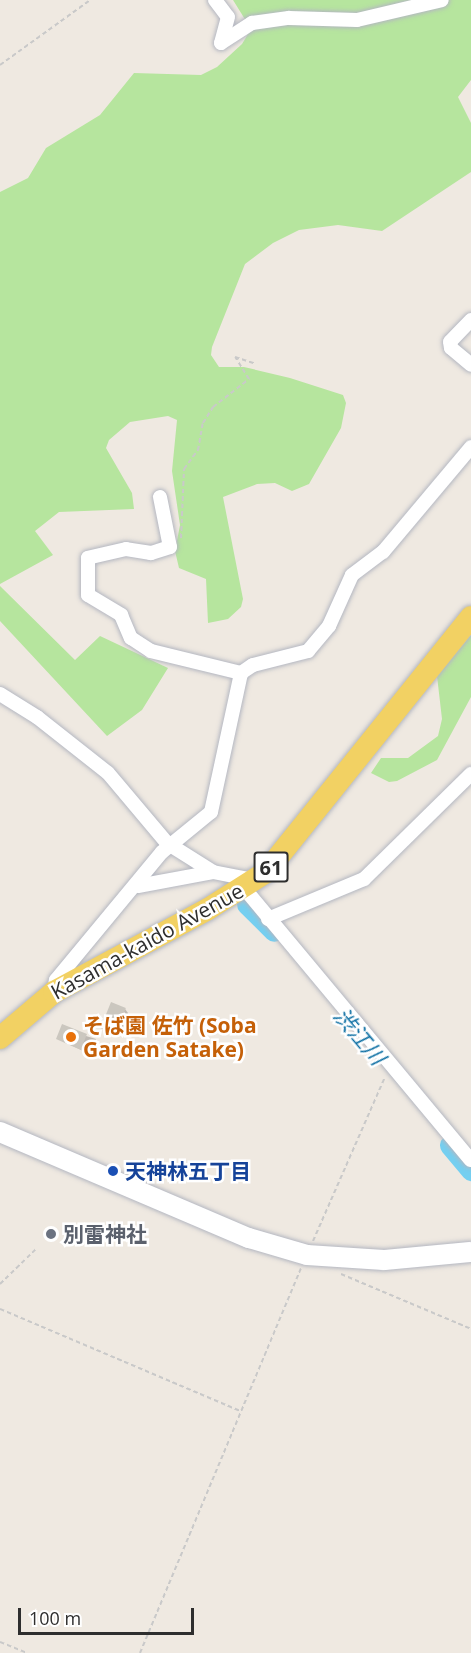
<!DOCTYPE html>
<html>
<head>
<meta charset="utf-8">
<style>
  body { margin:0 }
  #map { position:relative; width:471px; height:1653px; overflow:hidden; background:#efe9e1; font-family:"Open Sans","Noto Sans JP",sans-serif }
  div>[style] { position:absolute }
  [style*='--x'] { left:calc(var(--x)*1px); top:calc(var(--y)*1px); width:calc(var(--w)*1px); rotate:calc(var(--a)*1deg) }
  .green>* { inset:0; background:#b6e59e }
  .shadow>* { inset:0; background:#0003 }
  .river>* { height:21px; margin:-10.5px; padding:0 10.5px; transform-origin:10.5px; border-radius:10.5px; background:#75cff0 }
  .building>* { inset:0; background:#cbc7bf; transform-origin:0 0 }
  .path>* { height:2px; margin-top:-1px; transform-origin:0; background:repeating-linear-gradient(90deg,#c9c9c9 0 4.5px,transparent 0 7.5px) }
  .roads { filter:drop-shadow(0 0 2px #b4b7c1) drop-shadow(0 0 2px #b4b7c1) }
  .street>* { height:14px; margin:-7px; padding:0 7px; transform-origin:7px; border-radius:7px; background:#fff }
  .secondary>* { height:20px; margin:-10px; padding:0 10px; transform-origin:10px; border-radius:10px; background:#fff }
  .primary>* { height:22px; margin:-11px; padding:0 11px; transform-origin:11px; border-radius:11px; background:#f2d163 }
  .dots>* { width:16px; height:16px; translate:-50% -50%; box-sizing:border-box; border:3px solid #fff; border-radius:50% }
  span { translate:-50% -50%; white-space:nowrap; text-align:center; line-height:1.15; -webkit-text-stroke:5px #fff; paint-order:stroke }
  .shield-label span { padding:2px 4px; background:#fff; border:2px solid; border-radius:4px; -webkit-text-stroke-width:0 }
  .shield-label { font-size:20px; color:#2e2e2e; font-weight:700 }
  .street-label { font-size:21px; color:#2e2e2e }
  .food-label { font-size:21px; color:#c56008; font-weight:700 }
  .left { translate:0 -50%; text-align:left }
  .transit-label { font-size:21px; color:#164399; font-weight:700 }
  .worship-label { font-size:21px; color:#5b616d; font-weight:700 }
  .water-label { font-size:22px; color:#0d6fa3; font-style:italic }
  .scale { position:absolute; left:18px; top:1608px; width:176px; height:27px; box-sizing:border-box; border:3px solid #2e2e2e; border-top:0; padding-left:8px; font-size:18px; line-height:21px; white-space:nowrap; color:#2e2e2e; -webkit-text-stroke:4px #fff; paint-order:stroke }
</style>
</head>
<body>
<div id="map">
  <div class="green">
    <i style="clip-path:polygon(233px 0,471px 0,471px 80px,458px 97px,471px 123px,471px 172px,382px 231px,338px 225px,299px 230px,273px 243px,245px 264px,212px 347px,211px 355px,219px 367px,244px 367px,290px 378px,343px 395px,346px 403px,341px 428px,309px 484px,292px 491px,275px 483px,257px 484px,223px 497px,243px 599px,241px 607px,228px 619px,208px 623px,206px 579px,179px 568px,175px 551px,180px 525px,172px 471px,177px 420px,168px 416px,130px 422px,109px 440px,106px 448px,132px 493px,134px 509px,59px 512px,35px 531px,53px 555px,0 584px,0 192px,28px 178px,46px 148px,100px 115px,134px 73px,201px 75px,217px 67px,242px 44px,251px 29px)"></i>
    <i style="clip-path:polygon(0 586px,75px 660px,100px 636px,168px 668px,142px 710px,107px 736px,0 621px)"></i>
    <i style="clip-path:polygon(471px 635px,471px 697px,437px 760px,397px 781px,389px 782px,371px 773px,381px 758px,408px 758px,438px 736px,442px 719px,437px 676px)"></i>
  </div>
  <div class="shadow">
    <i style="clip-path:polygon(125px 1009px,128px 1013px,119px 1036px,106px 1031px,103px 1028px)"></i>
    <i style="clip-path:polygon(86px 1036px,96px 1039px,94px 1044px,89px 1041px,87px 1047px,93px 1050px,92px 1055px,58px 1039px)"></i>
  </div>
  <div class="river">
    <i style="--x:247;--y:904;--w:38;--a:45"></i>
    <i style="--x:450;--y:1145;--w:33;--a:50"></i>
  </div>
  <div class="building">
    <i style="left:111px;top:1002px;width:16px;height:28px;rotate:22deg"></i>
    <i style="clip-path:polygon(62px 1024px,87px 1034px,83px 1044px,93px 1047px,90px 1054px,56px 1039px)"></i>
  </div>
  <div class="path">
    <i style="--x:0;--y:65;--w:111;--a:-35.8"></i>
    <i style="--x:181;--y:538;--w:69;--a:-87.5"></i>
    <i style="--x:184;--y:469;--w:24;--a:-54"></i>
    <i style="--x:198;--y:450;--w:27;--a:-80"></i>
    <i style="--x:203;--y:423;--w:19;--a:-58"></i>
    <i style="--x:213;--y:407;--w:46;--a:-37.9"></i>
    <i style="--x:249;--y:379;--w:26;--a:-122"></i>
    <i style="--x:235;--y:357;--w:20;--a:18"></i>
    <i style="--x:313;--y:1241;--w:177;--a:-66.3"></i>
    <i style="--x:341;--y:1274;--w:141;--a:22.9"></i>
    <i style="--x:0;--y:1284;--w:50;--a:-44.2"></i>
    <i style="--x:0;--y:1309;--w:261;--a:23"></i>
    <i style="--x:0;--y:1642;--w:29;--a:22"></i>
    <i style="--x:140;--y:1653;--w:417;--a:-67.3"></i>
  </div>
  <div class="roads">
    <div class="street">
      <i style="--x:215;--y:0;--w:21;--a:53"></i>
      <i style="--x:228;--y:17;--w:27;--a:105"></i>
      <i style="--x:221;--y:43;--w:37;--a:-33"></i>
      <i style="--x:252;--y:23;--w:37;--a:-8"></i>
      <i style="--x:289;--y:18;--w:68;--a:1.7"></i>
      <i style="--x:357;--y:20;--w:87;--a:-13.2"></i>
      <i style="--x:471;--y:320;--w:30;--a:134"></i>
      <i style="--x:450;--y:342;--w:6;--a:81"></i>
      <i style="--x:451;--y:348;--w:26;--a:40"></i>
      <i style="--x:160;--y:497;--w:51;--a:78.7"></i>
      <i style="--x:170;--y:547;--w:20;--a:162"></i>
      <i style="--x:151;--y:553;--w:25;--a:-171"></i>
      <i style="--x:126;--y:549;--w:39;--a:167"></i>
      <i style="--x:88;--y:558;--w:37;--a:90"></i>
      <i style="--x:88;--y:595;--w:39;--a:31"></i>
      <i style="--x:121;--y:615;--w:25;--a:67"></i>
      <i style="--x:131;--y:638;--w:24;--a:33"></i>
      <i style="--x:151;--y:651;--w:93;--a:13.7"></i>
      <i style="--x:0;--y:694;--w:44;--a:31.9"></i>
      <i style="--x:37;--y:717;--w:90;--a:38.3"></i>
      <i style="--x:108;--y:773;--w:92;--a:49.9"></i>
      <i style="--x:167;--y:843;--w:54;--a:32.2"></i>
      <i style="--x:213;--y:872;--w:42;--a:11"></i>
      <i style="--x:138;--y:886;--w:76;--a:-10.6"></i>
      <i style="--x:244;--y:888;--w:354;--a:50.2"></i>
      <i style="--x:268;--y:919;--w:104;--a:-22.6"></i>
      <i style="--x:364;--y:879;--w:150;--a:-44.5"></i>
      <i style="--x:54;--y:992;--w:12;--a:-81"></i>
      <i style="--x:56;--y:980;--w:166;--a:-50.4"></i>
      <i style="--x:162;--y:852;--w:63;--a:-39.2"></i>
      <i style="--x:211;--y:812;--w:142;--a:-77.8"></i>
      <i style="--x:241;--y:673;--w:14;--a:-34"></i>
      <i style="--x:253;--y:665;--w:57;--a:-14.3"></i>
      <i style="--x:308;--y:651;--w:33;--a:-50"></i>
      <i style="--x:329;--y:626;--w:56;--a:-65.7"></i>
      <i style="--x:352;--y:575;--w:39;--a:-37"></i>
      <i style="--x:383;--y:552;--w:137;--a:-50"></i>
    </div>
    <div class="secondary">
      <i style="--x:0;--y:1132;--w:271;--a:23.1"></i>
      <i style="--x:249;--y:1238;--w:60;--a:16.3"></i>
      <i style="--x:307;--y:1255;--w:77;--a:3.7"></i>
      <i style="--x:384;--y:1260;--w:87;--a:-5.3"></i>
    </div>
    <div class="primary">
      <i style="--x:0;--y:1038;--w:71;--a:-40.4"></i>
      <i style="--x:54;--y:992;--w:175;--a:-28.3"></i>
      <i style="--x:208;--y:909;--w:69;--a:-32.5"></i>
      <i style="--x:266;--y:872;--w:327;--a:-51.2"></i>
    </div>
  </div>
  <div class="dots">
    <i style="left:71px;top:1037px;background:#e8710a"></i>
    <i style="left:113px;top:1171px;background:#1a4fb4"></i>
    <i style="left:51px;top:1234px;background:#6b7280"></i>
  </div>
  <div class="shield-label">
    <span style="left:271px;top:867px">61</span>
  </div>
  <div class="street-label">
    <span style="left:147px;top:941px;rotate:-29deg">Kasama-kaido Avenue</span>
  </div>
  <div class="food-label">
    <span class="left" style="left:83px;top:1037px">そば園 佐竹 (Soba<br>Garden Satake)</span>
  </div>
  <div class="transit-label">
    <span class="left" style="left:125px;top:1171px">天神林五丁目</span>
  </div>
  <div class="worship-label">
    <span class="left" style="left:63px;top:1234px">別雷神社</span>
  </div>
  <div class="water-label">
    <span style="left:360px;top:1036px;rotate:50deg">渋江川</span>
  </div>
  <div class="scale">100 m</div>
</div>
</body>
</html>
